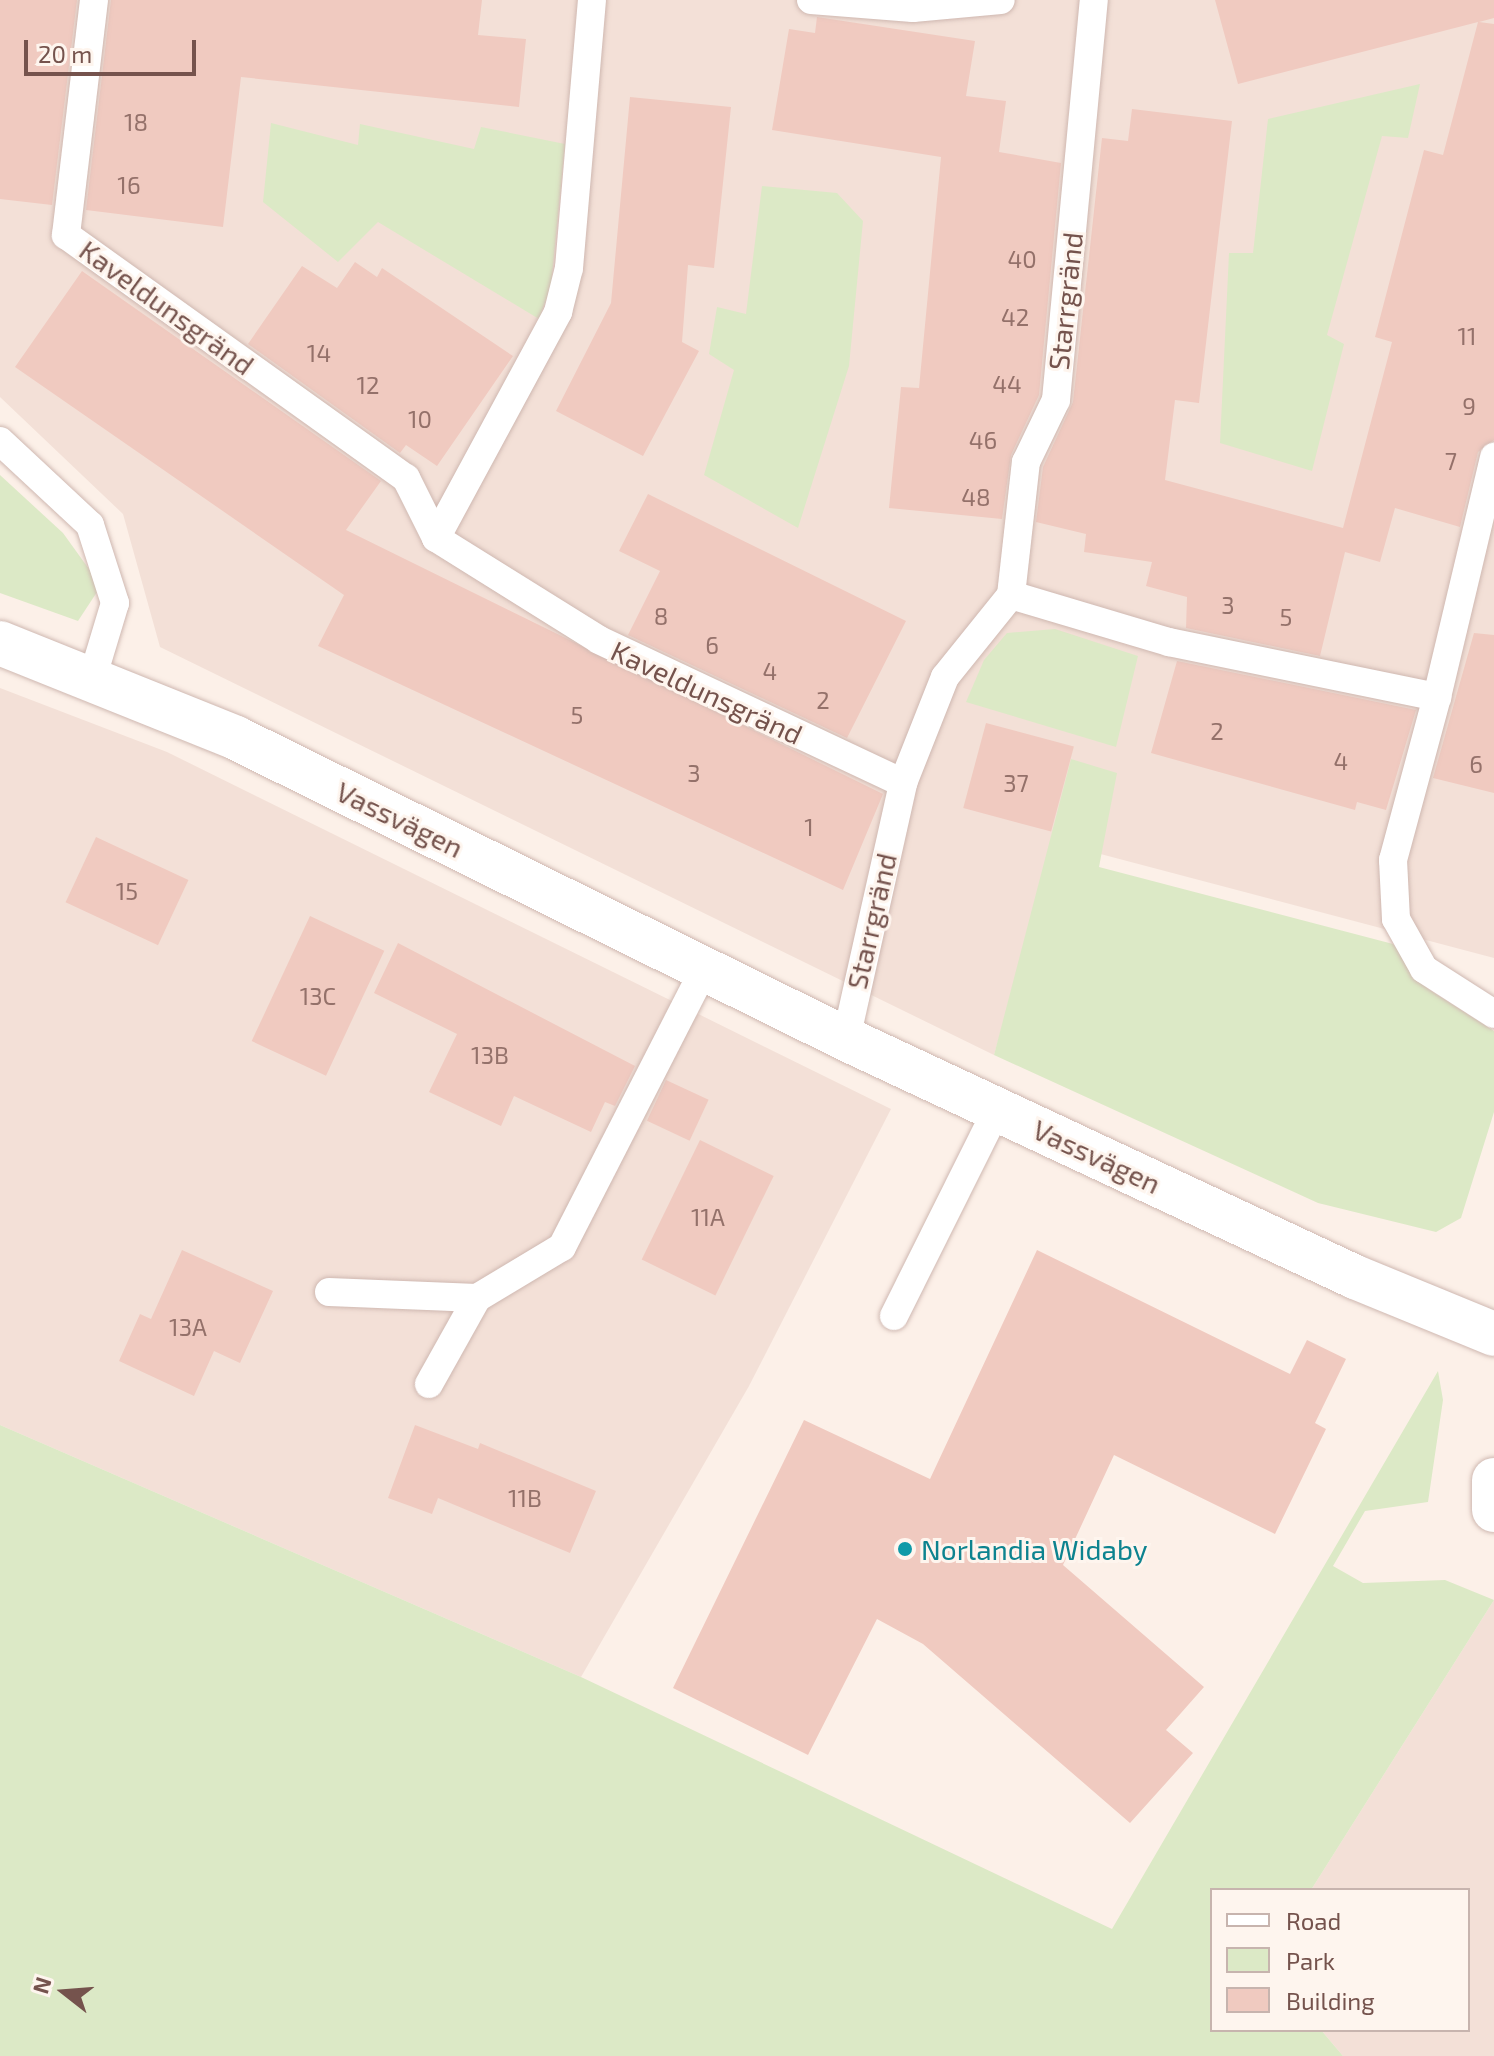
<!DOCTYPE html>
<html>
<head>
<meta charset="utf-8">
<style>
  body { margin:0 }
  #map { position:relative; width:1494px; height:2056px; overflow:hidden; background:#fcf0e8; font-family:"Exo 2",sans-serif }
  div>[style] { position:absolute }
  [style*='--x'] { left:calc(var(--x)*1px); top:calc(var(--y)*1px); width:calc(var(--w)*1px); rotate:calc(var(--a)*1deg) }
  .residential>* { inset:0; background:#f3e0d7 }
  .green>* { inset:0; background:#dce9c6 }
  .building>* { inset:0; background:#f0cac0; transform-origin:0 0 }
  .roads { filter:drop-shadow(0 0 2px #cfb8b1) drop-shadow(0 0 2px #cfb8b1) }
  .lane>* { height:28px; margin:-14px; padding:0 14px; transform-origin:14px; border-radius:14px; background:#fff }
  .street>* { height:44px; margin:-22px; padding:0 22px; transform-origin:22px; border-radius:22px; background:#fff }
  .dots>* { width:22px; height:22px; translate:-50% -50%; box-sizing:border-box; border:4px solid #fef5ee; border-radius:50% }
  span { translate:-50% -50%; white-space:nowrap; text-align:center; line-height:1.15; -webkit-text-stroke:6px #fef5ee; paint-order:stroke }
  .number-label { font-size:24px; color:#94716a }
  .number-label span { -webkit-text-stroke-width:0 }
  .street-label { font-size:28px; color:#75534d }
  .culture-label { font-size:28px; color:#0d838f }
  .left { translate:0 -50%; text-align:left }
  .legend { position:absolute; left:1210px; top:1888px; width:260px; height:144px; box-sizing:border-box; background:#fef5ee; border:2px solid #c7b4ae; margin:0; padding:10px 14px; list-style:none; font-size:24px; color:#75534d }
  .legend li { display:flex; align-items:center; gap:16px; height:40px }
  .legend b { width:40px; border:2px solid #c7b4ae }
  .north { position:absolute; left:24px; top:1952px; width:80px; height:80px; -webkit-text-stroke:6px #fef5ee; paint-order:stroke; rotate:287deg; font-size:22px; font-weight:700; line-height:32px; text-align:center; color:#75534d }
  .north::after { content:''; display:block; margin:auto; width:28px; height:36px; background:#75534d; clip-path:polygon(50% 0,100% 100%,50% 72%,0 100%) }
  .scale { position:absolute; left:24px; top:40px; width:172px; height:36px; box-sizing:border-box; border:4px solid #75534d; border-top:0; padding-left:10px; font-size:24px; line-height:28px; white-space:nowrap; color:#75534d; -webkit-text-stroke:6px #fef5ee; paint-order:stroke }
</style>
</head>
<body>
<div id="map">
  <div class="residential">
    <i style="clip-path:polygon(0 0,1494px 0,1494px 958px,1055px 842px,994px 1055px,160px 647px,123px 514px,0 397px)"></i>
    <i style="clip-path:polygon(0 688px,167px 752px,891px 1109px,749px 1386px,581px 1677px,0 1425px)"></i>
    <i style="clip-path:polygon(1494px 1600px,1494px 2056px,1343px 2056px,1321px 2030px,1468px 2030px,1468px 1890px,1311px 1890px)"></i>
  </div>
  <div class="green">
    <i style="clip-path:polygon(1420px 84px,1408px 138px,1382px 136px,1327px 335px,1344px 344px,1312px 471px,1220px 443px,1229px 253px,1253px 253px,1268px 119px)"></i>
    <i style="clip-path:polygon(271px 123px,358px 145px,360px 124px,474px 149px,481px 127px,565px 144px,551px 286px,539px 319px,378px 222px,338px 262px,263px 202px)"></i>
    <i style="clip-path:polygon(762px 186px,837px 193px,863px 221px,849px 366px,798px 528px,704px 475px,734px 370px,709px 354px,717px 307px,746px 314px)"></i>
    <i style="clip-path:polygon(0 475px,63px 533px,94px 576px,97px 592px,78px 621px,0 593px)"></i>
    <i style="clip-path:polygon(1055px 629px,1138px 656px,1116px 747px,966px 702px,984px 660px,1007px 633px)"></i>
    <i style="clip-path:polygon(1071px 759px,1117px 773px,1099px 867px,1393px 944px,1428px 989px,1494px 1031px,1494px 1112px,1461px 1218px,1436px 1232px,1318px 1203px,994px 1055px)"></i>
    <i style="clip-path:polygon(1438px 1371px,1443px 1400px,1428px 1502px,1365px 1511px,1333px 1566px,1363px 1583px,1445px 1580px,1494px 1600px,1311px 1890px,1212px 1890px,1212px 2030px,1321px 2030px,1343px 2056px,0 2056px,0 1425px,581px 1677px,1112px 1929px)"></i>
  </div>
  <div class="building">
    <i style="clip-path:polygon(0 0,77px 0,52px 205px,0 199px)"></i>
    <i style="clip-path:polygon(111px 0,482px 0,478px 35px,526px 39px,519px 107px,241px 77px,223px 227px,86px 210px)"></i>
    <i style="clip-path:polygon(1215px 0,1494px 0,1494px 18px,1479px 22px,1494px 24px,1494px 440px,1478px 452px,1460px 527px,1395px 508px,1380px 562px,1345px 552px,1320px 656px,1186px 628px,1187px 597px,1146px 586px,1152px 562px,1084px 552px,1086px 534px,1036px 522px,1043px 467px,1073px 402px,1102px 138px,1128px 141px,1132px 109px,1232px 121px,1199px 403px,1175px 400px,1165px 480px,1343px 528px,1392px 342px,1375px 337px,1424px 150px,1443px 155px,1478px 22px,1238px 84px)"></i>
    <i style="clip-path:polygon(817px 17px,975px 41px,966px 96px,1006px 101px,999px 152px,1061px 163px,1039px 395px,1011px 455px,1002px 519px,889px 508px,901px 387px,919px 388px,941px 157px,772px 130px,789px 29px,815px 33px)"></i>
    <i style="clip-path:polygon(630px 97px,731px 107px,714px 268px,688px 265px,682px 342px,699px 351px,643px 456px,556px 411px,611px 303px)"></i>
    <i style="clip-path:polygon(355px 262px,377px 277px,382px 268px,513px 356px,437px 466px,406px 445px,400px 453px,248px 344px,302px 266px,337px 288px)"></i>
    <i style="clip-path:polygon(82px 271px,381px 481px,346px 530px,883px 794px,843px 890px,318px 646px,344px 595px,15px 367px)"></i>
    <i style="clip-path:polygon(648px 494px,906px 621px,847px 738px,628px 635px,660px 571px,619px 551px)"></i>
    <i style="clip-path:polygon(1474px 633px,1494px 635px,1494px 793px,1433px 778px)"></i>
    <i style="clip-path:polygon(1177px 661px,1416px 710px,1386px 810px,1357px 802px,1355px 810px,1151px 753px)"></i>
    <i style="left:986px;top:723px;width:91px;height:88px;rotate:15deg"></i>
    <i style="left:96px;top:837px;width:102px;height:72px;rotate:25deg"></i>
    <i style="left:310px;top:916px;width:82px;height:138px;rotate:25deg"></i>
    <i style="clip-path:polygon(398px 943px,635px 1066px,615px 1106px,605px 1102px,591px 1132px,514px 1096px,501px 1126px,429px 1092px,457px 1034px,374px 993px)"></i>
    <i style="left:666px;top:1080px;width:47px;height:45px;rotate:25deg"></i>
    <i style="left:700px;top:1140px;width:82px;height:133px;rotate:26deg"></i>
    <i style="clip-path:polygon(182px 1250px,273px 1291px,240px 1363px,214px 1351px,194px 1396px,119px 1361px,140px 1314px,151px 1319px)"></i>
    <i style="clip-path:polygon(1037px 1250px,1290px 1374px,1307px 1340px,1346px 1359px,1315px 1423px,1326px 1429px,1275px 1534px,1114px 1455px,1063px 1565px,1204px 1687px,1166px 1730px,1193px 1753px,1130px 1823px,923px 1644px,877px 1619px,808px 1755px,673px 1688px,804px 1420px,930px 1479px)"></i>
    <i style="clip-path:polygon(415px 1425px,478px 1449px,480px 1443px,596px 1491px,570px 1553px,438px 1498px,432px 1514px,388px 1498px)"></i>
  </div>
  <div class="roads">
    <div class="lane">
      <i style="--x:94;--y:0;--w:237;--a:96.8"></i>
      <i style="--x:66;--y:235;--w:418;--a:35.6"></i>
      <i style="--x:406;--y:478;--w:67;--a:63.4"></i>
      <i style="--x:436;--y:538;--w:192;--a:32"></i>
      <i style="--x:599;--y:640;--w:336;--a:25.2"></i>
      <i style="--x:811;--y:0;--w:102;--a:4.5"></i>
      <i style="--x:913;--y:8;--w:88;--a:-5.2"></i>
      <i style="--x:0;--y:441;--w:123;--a:43"></i>
      <i style="--x:90;--y:525;--w:82;--a:72.2"></i>
      <i style="--x:115;--y:603;--w:76;--a:106.8"></i>
      <i style="--x:436;--y:538;--w:257;--a:-61.6"></i>
      <i style="--x:558;--y:312;--w:45;--a:-76"></i>
      <i style="--x:569;--y:268;--w:269;--a:-85.1"></i>
      <i style="--x:1011;--y:595;--w:165;--a:16.6"></i>
      <i style="--x:1169;--y:642;--w:274;--a:11.6"></i>
      <i style="--x:1437;--y:697;--w:247;--a:-76.6"></i>
      <i style="--x:1437;--y:697;--w:169;--a:105.1"></i>
      <i style="--x:1393;--y:860;--w:59;--a:87.1"></i>
      <i style="--x:1396;--y:919;--w:57;--a:60.8"></i>
      <i style="--x:1424;--y:969;--w:83;--a:32.7"></i>
      <i style="--x:846;--y:1039;--w:262;--a:-77.4"></i>
      <i style="--x:903;--y:783;--w:114;--a:-68.4"></i>
      <i style="--x:945;--y:677;--w:105;--a:-51.2"></i>
      <i style="--x:1011;--y:595;--w:134;--a:-83.6"></i>
      <i style="--x:1026;--y:462;--w:69;--a:-64.2"></i>
      <i style="--x:1056;--y:400;--w:402;--a:-84.6"></i>
      <i style="--x:329;--y:1292;--w:148;--a:2.3"></i>
      <i style="--x:477;--y:1298;--w:99;--a:-31"></i>
      <i style="--x:562;--y:1247;--w:312;--a:-62.9"></i>
      <i style="--x:894;--y:1316;--w:231;--a:-63.5"></i>
      <i style="--x:429;--y:1384;--w:98;--a:-60.8"></i>
    </div>
    <div class="street">
      <i style="--x:0;--y:643;--w:254;--a:21.9"></i>
      <i style="--x:236;--y:738;--w:680;--a:26.26"></i>
      <i style="--x:846;--y:1039;--w:562;--a:25.06"></i>
      <i style="--x:1355;--y:1277;--w:150;--a:22.3"></i>
      <i style="--x:1494;--y:1480;--w:30;--a:90"></i>
    </div>
  </div>
  <div class="dots">
    <i style="left:905px;top:1549px;background:#0f9aa8"></i>
  </div>
  <div class="number-label">
    <span style="left:136px;top:122px">18</span>
    <span style="left:129px;top:185px">16</span>
    <span style="left:1022px;top:259px">40</span>
    <span style="left:1015px;top:317px">42</span>
    <span style="left:1467px;top:336px">11</span>
    <span style="left:319px;top:353px">14</span>
    <span style="left:1007px;top:384px">44</span>
    <span style="left:368px;top:385px">12</span>
    <span style="left:1469px;top:406px">9</span>
    <span style="left:420px;top:419px">10</span>
    <span style="left:983px;top:440px">46</span>
    <span style="left:1451px;top:461px">7</span>
    <span style="left:976px;top:497px">48</span>
    <span style="left:1228px;top:605px">3</span>
    <span style="left:661px;top:616px">8</span>
    <span style="left:1286px;top:617px">5</span>
    <span style="left:712px;top:645px">6</span>
    <span style="left:770px;top:671px">4</span>
    <span style="left:823px;top:700px">2</span>
    <span style="left:577px;top:715px">5</span>
    <span style="left:1217px;top:731px">2</span>
    <span style="left:1341px;top:761px">4</span>
    <span style="left:1476px;top:764px">6</span>
    <span style="left:694px;top:773px">3</span>
    <span style="left:1016px;top:783px">37</span>
    <span style="left:809px;top:827px">1</span>
    <span style="left:127px;top:891px">15</span>
    <span style="left:318px;top:996px">13C</span>
    <span style="left:490px;top:1055px">13B</span>
    <span style="left:708px;top:1217px">11A</span>
    <span style="left:188px;top:1327px">13A</span>
    <span style="left:525px;top:1498px">11B</span>
  </div>
  <div class="street-label">
    <span style="left:1065px;top:301px;rotate:-84deg">Starrgränd</span>
    <span style="left:167px;top:307px;rotate:36deg">Kaveldunsgränd</span>
    <span style="left:707px;top:692px;rotate:25deg">Kaveldunsgränd</span>
    <span style="left:400px;top:819px;rotate:26deg">Vassvägen</span>
    <span style="left:871px;top:921px;rotate:-77deg">Starrgränd</span>
    <span style="left:1097px;top:1156px;rotate:25deg">Vassvägen</span>
  </div>
  <div class="culture-label">
    <span class="left" style="left:921px;top:1549px">Norlandia Widaby</span>
  </div>
  <ul class="legend">
  <li><b style="height:10px;background:#fff"></b>Road</li>
  <li><b style="height:22px;background:#dce9c6"></b>Park</li>
  <li><b style="height:22px;background:#f0cac0"></b>Building</li>
  </ul>
  <div class="north">N</div>
  <div class="scale">20 m</div>
</div>
</body>
</html>
